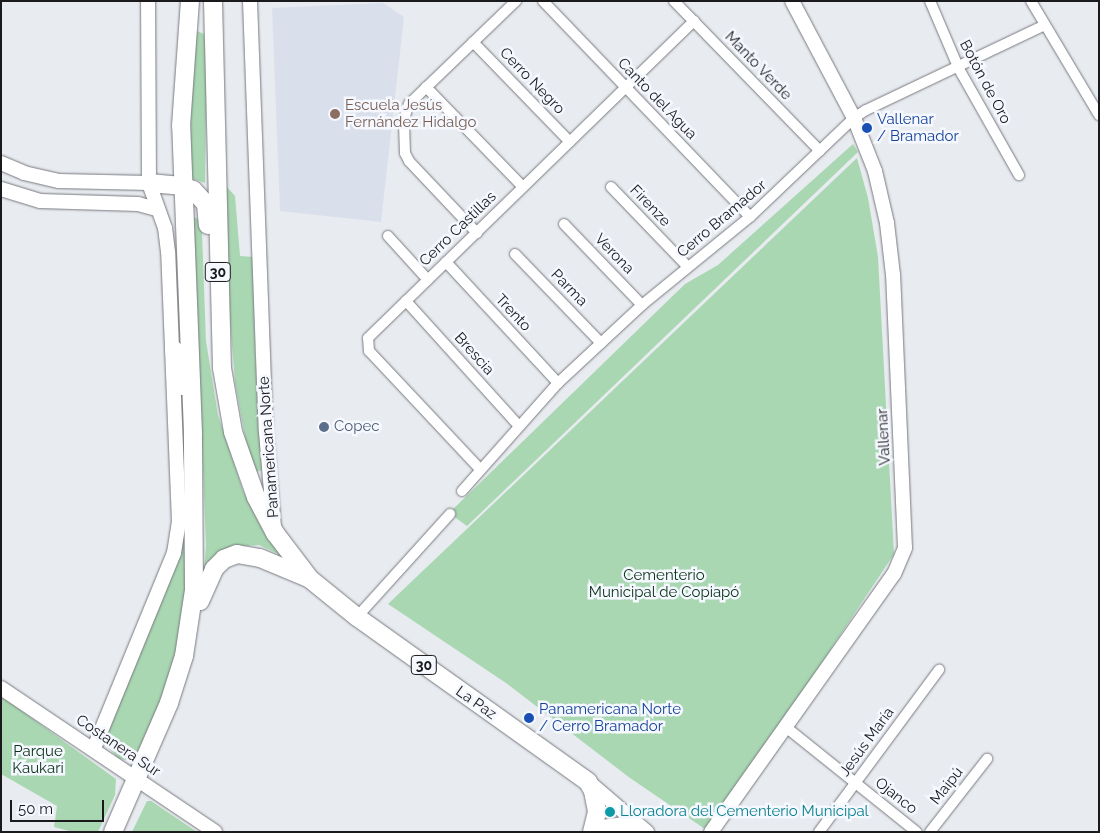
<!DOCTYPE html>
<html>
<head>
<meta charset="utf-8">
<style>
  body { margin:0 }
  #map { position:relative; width:1100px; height:833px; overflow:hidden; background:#e8ebf0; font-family:Raleway,sans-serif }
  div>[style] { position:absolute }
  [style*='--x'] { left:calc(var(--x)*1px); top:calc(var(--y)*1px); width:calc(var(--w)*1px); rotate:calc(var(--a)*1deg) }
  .built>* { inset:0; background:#dadfec }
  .green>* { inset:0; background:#a9d7b2 }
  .roads { filter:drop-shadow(0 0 1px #77797e) drop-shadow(0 0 1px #77797e) }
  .street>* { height:10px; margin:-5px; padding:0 5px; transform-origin:5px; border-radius:5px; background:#fff }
  .secondary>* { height:14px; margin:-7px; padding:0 7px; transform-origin:7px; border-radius:7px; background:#fff }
  .highway>* { height:18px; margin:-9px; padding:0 9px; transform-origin:9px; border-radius:9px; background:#fff }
  .dots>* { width:14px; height:14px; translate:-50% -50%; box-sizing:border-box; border:2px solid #f5f8fe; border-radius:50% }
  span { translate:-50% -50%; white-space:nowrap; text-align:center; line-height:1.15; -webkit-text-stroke:5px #f5f8fe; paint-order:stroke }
  .shield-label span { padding:1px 4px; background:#f5f8fe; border:1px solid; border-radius:4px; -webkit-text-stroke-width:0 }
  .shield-label { font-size:14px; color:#1a1a1c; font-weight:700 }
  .street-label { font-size:15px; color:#1a1a1c }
  .education-label { font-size:15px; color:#785e54 }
  .left { translate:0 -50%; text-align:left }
  .transit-label { font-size:15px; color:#164399 }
  .service-label { font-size:15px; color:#4e5e75 }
  .park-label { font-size:15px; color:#0b3218 }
  .culture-label { font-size:15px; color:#0d838f }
  .frame { position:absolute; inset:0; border:2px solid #1a1a1c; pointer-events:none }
  .scale { position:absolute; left:10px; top:800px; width:94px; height:22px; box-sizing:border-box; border:2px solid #1a1a1c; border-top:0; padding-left:6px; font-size:15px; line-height:18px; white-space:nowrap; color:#1a1a1c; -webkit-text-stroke:4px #f5f8fe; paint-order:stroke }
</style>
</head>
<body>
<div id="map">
  <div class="built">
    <i style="clip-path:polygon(383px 3px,404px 17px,381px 222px,280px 211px,272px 8px)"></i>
  </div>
  <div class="green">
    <i style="clip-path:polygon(197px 31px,204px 34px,207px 53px,205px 183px,190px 178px,192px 54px)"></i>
    <i style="clip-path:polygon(853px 144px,858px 152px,467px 526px,449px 513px,685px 284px,718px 265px)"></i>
    <i style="clip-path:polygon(857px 158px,868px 198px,878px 257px,894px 554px,797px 700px,705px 829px,630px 778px,506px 683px,388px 604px)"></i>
    <i style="clip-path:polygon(226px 186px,235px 196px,240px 256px,254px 257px,255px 352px,262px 470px,256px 472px,245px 437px,235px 382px,227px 281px)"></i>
    <i style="clip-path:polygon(193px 216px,199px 220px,202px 233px,206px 341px,218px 415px,243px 491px,254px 513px,285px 557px,259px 545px,233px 547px,204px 572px,206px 546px)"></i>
    <i style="clip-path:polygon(185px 526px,188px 573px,177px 654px,162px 702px,138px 755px,127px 760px,119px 759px,107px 746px,106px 739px)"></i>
    <i style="clip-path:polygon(1px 696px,116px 779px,115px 795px,98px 832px,73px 832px,54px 827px,57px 806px,1px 774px)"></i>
    <i style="clip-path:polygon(147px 801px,151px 801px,197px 832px,132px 832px)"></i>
  </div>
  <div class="roads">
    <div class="street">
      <i style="--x:543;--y:1;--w:299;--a:46.2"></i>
      <i style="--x:674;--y:1;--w:209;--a:45.8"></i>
      <i style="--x:930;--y:1;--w:74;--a:66.9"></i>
      <i style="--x:959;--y:69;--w:122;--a:60.5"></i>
      <i style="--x:1031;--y:1;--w:133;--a:59.2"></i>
      <i style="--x:473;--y:42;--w:139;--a:45.9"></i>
      <i style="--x:426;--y:87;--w:139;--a:45.9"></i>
      <i style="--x:611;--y:187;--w:111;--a:46.1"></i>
      <i style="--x:564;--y:224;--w:112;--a:46.1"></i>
      <i style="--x:477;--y:233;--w:99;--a:-133.4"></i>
      <i style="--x:409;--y:161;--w:9;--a:-117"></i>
      <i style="--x:405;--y:153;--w:34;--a:-92"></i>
      <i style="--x:404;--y:119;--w:16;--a:-72"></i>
      <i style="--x:409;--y:104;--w:149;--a:-43.9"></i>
      <i style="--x:388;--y:236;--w:59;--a:47.7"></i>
      <i style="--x:515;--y:254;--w:124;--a:46"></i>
      <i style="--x:446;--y:262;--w:165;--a:47.2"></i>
      <i style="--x:406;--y:301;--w:169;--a:47.9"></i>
      <i style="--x:479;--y:468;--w:161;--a:-133.2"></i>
      <i style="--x:369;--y:351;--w:13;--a:-94"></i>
      <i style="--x:368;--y:338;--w:455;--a:-44.2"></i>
      <i style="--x:462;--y:491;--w:144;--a:-48.4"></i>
      <i style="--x:558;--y:383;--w:115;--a:-42.9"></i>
      <i style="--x:642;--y:305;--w:139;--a:-39.2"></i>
      <i style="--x:750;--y:217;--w:144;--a:-43.6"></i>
      <i style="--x:854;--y:118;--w:14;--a:-34"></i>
      <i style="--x:866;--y:110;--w:196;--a:-25.4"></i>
      <i style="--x:357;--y:617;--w:139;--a:-47.9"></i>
      <i style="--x:787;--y:728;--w:166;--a:38.7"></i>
      <i style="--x:819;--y:832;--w:202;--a:-53.5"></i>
      <i style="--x:930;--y:832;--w:93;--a:-52"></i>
    </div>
    <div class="secondary">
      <i style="--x:250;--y:1;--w:431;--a:87.9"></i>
      <i style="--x:266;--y:432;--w:95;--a:85.2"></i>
      <i style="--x:1;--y:163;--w:25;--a:23"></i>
      <i style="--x:24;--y:173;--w:36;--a:13"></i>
      <i style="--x:59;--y:181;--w:90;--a:1.3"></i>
      <i style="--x:1;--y:189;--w:41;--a:17.1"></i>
      <i style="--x:40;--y:201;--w:98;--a:1.8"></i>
      <i style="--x:138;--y:204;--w:20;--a:15"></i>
      <i style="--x:1;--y:688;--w:258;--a:33.9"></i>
      <i style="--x:94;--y:748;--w:211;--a:-67.7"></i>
      <i style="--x:174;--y:553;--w:31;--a:-81"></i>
      <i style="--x:179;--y:522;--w:270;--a:-92.3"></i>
      <i style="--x:168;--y:252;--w:24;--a:-97"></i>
      <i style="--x:165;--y:228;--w:48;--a:-109.6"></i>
      <i style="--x:149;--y:183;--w:182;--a:-90.3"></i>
      <i style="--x:589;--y:782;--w:77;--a:40.8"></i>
      <i style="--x:595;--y:828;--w:28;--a:-8"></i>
      <i style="--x:623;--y:824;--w:17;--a:10"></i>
      <i style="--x:711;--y:832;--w:316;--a:-54.7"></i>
      <i style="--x:894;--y:574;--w:28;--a:-67"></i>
      <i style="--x:905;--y:548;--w:273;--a:-92.5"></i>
      <i style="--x:893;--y:275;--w:52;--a:-96.6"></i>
      <i style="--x:887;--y:223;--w:53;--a:-103"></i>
      <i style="--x:875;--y:171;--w:57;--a:-111.6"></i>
      <i style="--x:854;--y:118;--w:132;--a:-117.9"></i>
    </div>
    <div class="highway">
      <i style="--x:213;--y:1;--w:367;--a:88.6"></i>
      <i style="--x:222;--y:368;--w:65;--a:80.2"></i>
      <i style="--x:233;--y:432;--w:69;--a:70.5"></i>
      <i style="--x:256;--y:497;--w:41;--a:62.2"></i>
      <i style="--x:275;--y:533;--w:58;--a:52.7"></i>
      <i style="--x:310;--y:579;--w:60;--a:39"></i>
      <i style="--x:357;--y:617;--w:284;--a:35.5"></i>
      <i style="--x:588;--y:782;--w:10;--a:61"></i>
      <i style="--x:593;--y:791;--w:21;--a:79"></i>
      <i style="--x:597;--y:812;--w:21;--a:104"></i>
      <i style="--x:149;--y:183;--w:33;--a:5"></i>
      <i style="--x:182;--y:186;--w:12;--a:20"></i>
      <i style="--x:193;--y:190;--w:19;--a:47"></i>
      <i style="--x:206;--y:204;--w:21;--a:85"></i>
      <i style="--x:174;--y:350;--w:37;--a:77"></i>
      <i style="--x:200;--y:601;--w:35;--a:-66"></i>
      <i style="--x:214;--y:569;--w:14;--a:-45"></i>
      <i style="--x:224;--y:559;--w:14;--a:-21"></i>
      <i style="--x:237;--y:554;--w:23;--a:10"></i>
      <i style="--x:260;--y:558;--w:52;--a:22.6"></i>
      <i style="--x:113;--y:832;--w:141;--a:-66.5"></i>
      <i style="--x:169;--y:703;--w:49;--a:-72.3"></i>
      <i style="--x:184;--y:656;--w:67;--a:-81.4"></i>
      <i style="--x:194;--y:590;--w:157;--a:-90.4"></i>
      <i style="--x:193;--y:433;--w:307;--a:-92.2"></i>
      <i style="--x:181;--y:126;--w:125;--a:-85.9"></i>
    </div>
  </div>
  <div class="dots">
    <i style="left:335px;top:114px;background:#8d6e63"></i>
    <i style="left:867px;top:128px;background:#1a4fb4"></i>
    <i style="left:324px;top:427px;background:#5c6f8a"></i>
    <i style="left:529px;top:718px;background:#1a4fb4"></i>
    <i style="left:610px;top:812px;background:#0f9aa8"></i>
  </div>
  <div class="shield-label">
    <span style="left:218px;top:272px">30</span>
    <span style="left:424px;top:665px">30</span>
  </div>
  <div class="street-label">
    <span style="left:758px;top:66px;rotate:46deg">Manto Verde</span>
    <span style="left:532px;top:81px;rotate:46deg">Cerro Negro</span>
    <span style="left:985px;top:82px;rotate:62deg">Botón de Oro</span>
    <span style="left:657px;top:99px;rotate:46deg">Canto del Agua</span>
    <span style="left:650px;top:206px;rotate:46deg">Firenze</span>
    <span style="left:722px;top:219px;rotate:-40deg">Cerro Bramador</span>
    <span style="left:458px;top:229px;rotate:-44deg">Cerro Castillas</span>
    <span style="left:614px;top:254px;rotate:46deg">Verona</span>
    <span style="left:569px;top:288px;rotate:46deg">Parma</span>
    <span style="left:513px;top:313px;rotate:47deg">Trento</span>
    <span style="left:474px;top:354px;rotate:48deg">Brescia</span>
    <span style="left:884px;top:437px;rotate:-93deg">Vallenar</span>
    <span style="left:269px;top:447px;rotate:-94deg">Panamericana Norte</span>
    <span style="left:476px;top:703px;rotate:35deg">La Paz</span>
    <span style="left:867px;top:742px;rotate:-54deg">Jesús María</span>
    <span style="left:118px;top:746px;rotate:34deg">Costanera Sur</span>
    <span style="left:947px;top:786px;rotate:-52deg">Maipú</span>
    <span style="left:896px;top:796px;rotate:38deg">Ojanco</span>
  </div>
  <div class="education-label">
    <span class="left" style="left:345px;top:114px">Escuela Jesús<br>Fernández Hidalgo</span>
  </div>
  <div class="transit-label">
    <span class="left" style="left:877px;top:128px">Vallenar<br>/ Bramador</span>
    <span class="left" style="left:539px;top:718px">Panamericana Norte<br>/ Cerro Bramador</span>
  </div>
  <div class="service-label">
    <span class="left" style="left:334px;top:427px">Copec</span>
  </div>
  <div class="park-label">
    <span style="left:664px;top:584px">Cementerio<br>Municipal de Copiapó</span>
    <span style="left:38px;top:760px">Parque<br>Kaukari</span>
  </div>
  <div class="culture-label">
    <span class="left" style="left:620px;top:812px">Lloradora del Cementerio Municipal</span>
  </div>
  <div class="frame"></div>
  <div class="scale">50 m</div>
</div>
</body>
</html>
